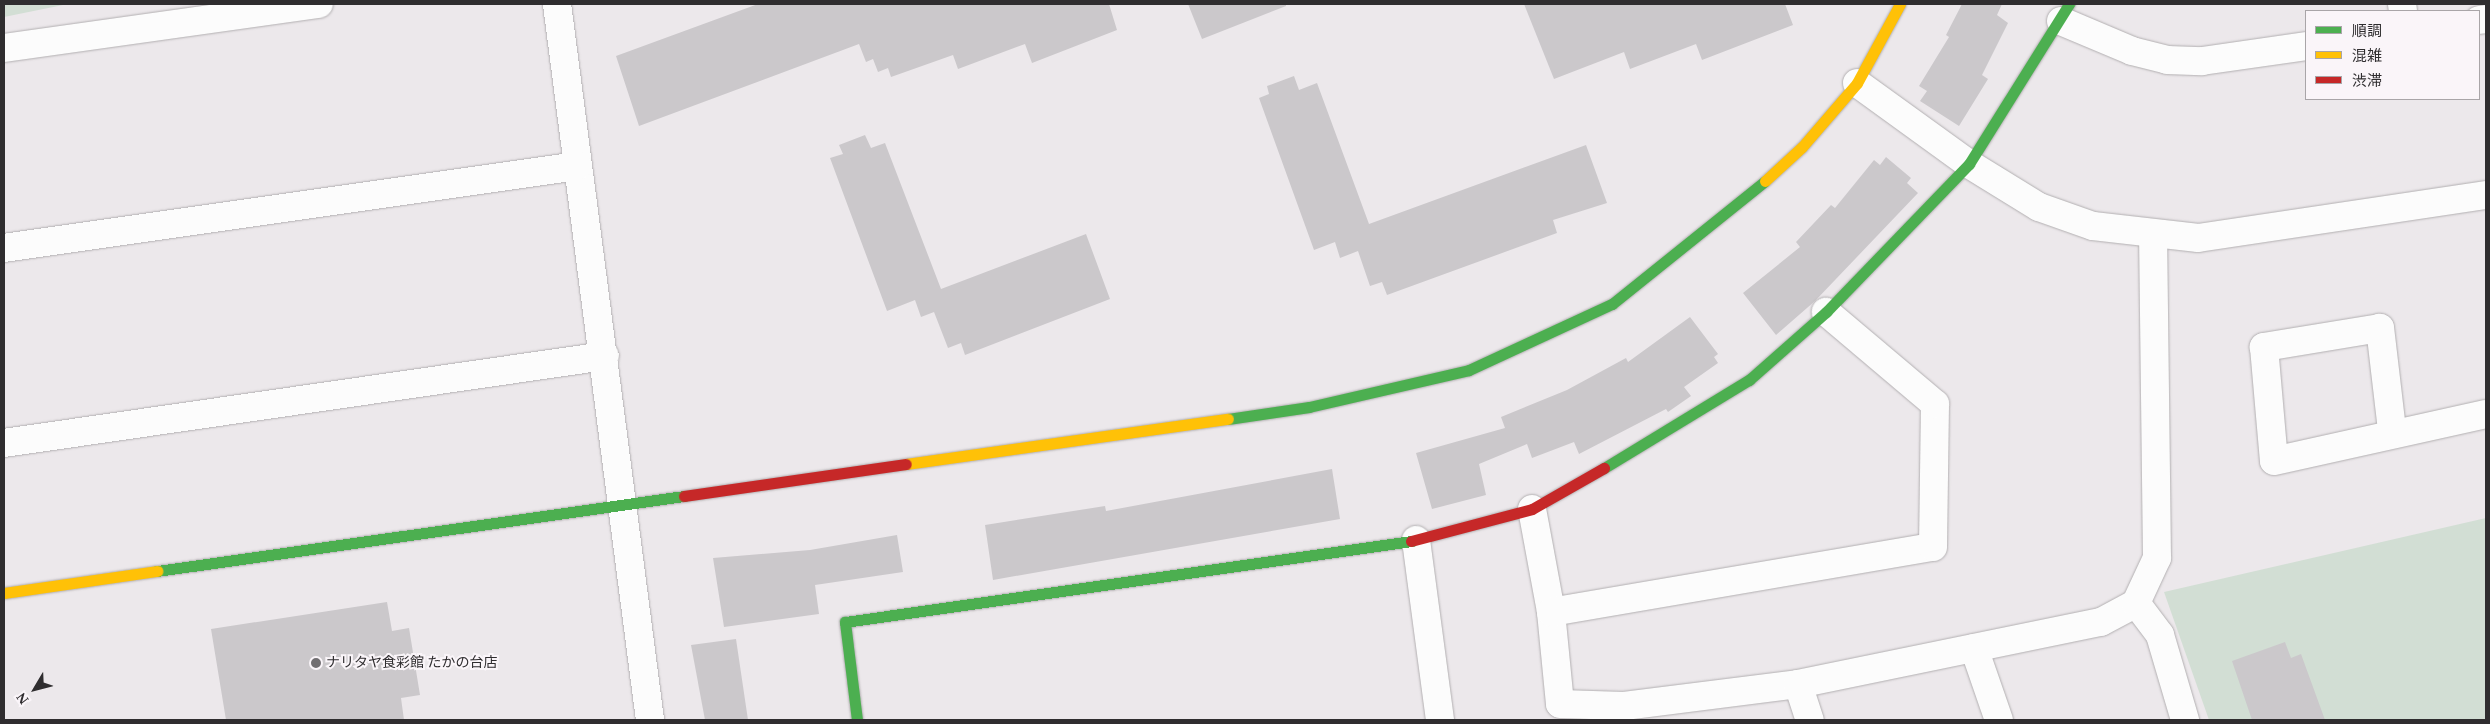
<!DOCTYPE html>
<html>
<head>
<meta charset="utf-8">
<style>
  body { margin:0 }
  #map { position:relative; width:2490px; height:724px; overflow:hidden; background:#ece8eb; font-family:"Times New Roman","Noto Sans JP",serif }
  div>[style] { position:absolute }
  [style*='--x'] { left:calc(var(--x)*1px); top:calc(var(--y)*1px); width:calc(var(--w)*1px); rotate:calc(var(--a)*1deg) }
  .green>* { inset:0; background:#d2ded4 }
  .building>* { inset:0; background:#cbc8cb }
  .roads { filter:drop-shadow(0 0 1px #b2afb1) drop-shadow(0 0 1px #b2afb1) }
  .street>* { height:28px; margin:-14px; padding:0 14px; transform-origin:14px; border-radius:14px; background:#fcfcfc }
  .fast>* { height:11px; margin:-5.5px; padding:0 5.5px; transform-origin:5.5px; border-radius:5.5px; background:#4caf50 }
  .slow>* { height:11px; margin:-5.5px; padding:0 5.5px; transform-origin:5.5px; border-radius:5.5px; background:#ffc107 }
  .jam>* { height:11px; margin:-5.5px; padding:0 5.5px; transform-origin:5.5px; border-radius:5.5px; background:#c62828 }
  .dots>* { width:14px; height:14px; translate:-50% -50%; box-sizing:border-box; border:2px solid #faf5f9; border-radius:50% }
  span { translate:-50% -50%; white-space:nowrap; text-align:center; line-height:1.15; -webkit-text-stroke:4px #faf5f9; paint-order:stroke }
  .poi-label { font-size:14px; color:#2f2d2f }
  .left { translate:0 -50%; text-align:left }
  .frame { position:absolute; inset:0; border:5px solid #2f2d2f; pointer-events:none }
  .legend { position:absolute; left:2305px; top:10px; width:175px; height:90px; box-sizing:border-box; background:#faf5f9; border:1px solid #a9a5a8; margin:0; padding:6px 9px; list-style:none; font-size:15px; color:#2f2d2f }
  .legend li { display:flex; align-items:center; gap:10px; height:25px }
  .legend b { width:25px; border:1px solid #a9a5a8 }
  .north { position:absolute; left:10px; top:664px; width:50px; height:50px; -webkit-text-stroke:4px #faf5f9; paint-order:stroke; rotate:233deg; font-size:14px; font-weight:700; line-height:20px; text-align:center; color:#2f2d2f }
  .north::after { content:''; display:block; margin:auto; width:18px; height:22px; background:#2f2d2f; clip-path:polygon(50% 0,100% 100%,50% 72%,0 100%) }
</style>
</head>
<body>
<div id="map">
  <div class="green">
    <i style="clip-path:polygon(4px 4px,68px 4px,4px 17px)"></i>
    <i style="clip-path:polygon(2486px 518px,2486px 720px,2209px 720px,2164px 592px)"></i>
  </div>
  <div class="building">
    <i style="clip-path:polygon(758px 4px,1109px 4px,1117px 30px,1032px 63px,1025px 44px,958px 69px,953px 55px,891px 77px,888px 68px,878px 72px,873px 59px,866px 62px,859px 44px,639px 126px,616px 56px)"></i>
    <i style="clip-path:polygon(1188px 4px,1286px 4px,1286px 6px,1202px 39px)"></i>
    <i style="clip-path:polygon(1524px 4px,1785px 4px,1793px 25px,1702px 60px,1696px 44px,1630px 69px,1624px 52px,1554px 79px)"></i>
    <i style="clip-path:polygon(1962px 4px,2002px 4px,1997px 15px,2008px 23px,1982px 75px,1988px 79px,1959px 126px,1920px 101px,1927px 91px,1919px 86px,1949px 37px,1946px 35px)"></i>
    <i style="clip-path:polygon(1294px 76px,1299px 90px,1317px 83px,1369px 224px,1586px 145px,1607px 203px,1553px 220px,1557px 233px,1387px 295px,1382px 282px,1370px 286px,1358px 251px,1340px 258px,1335px 242px,1314px 250px,1259px 98px,1269px 94px,1267px 86px)"></i>
    <i style="clip-path:polygon(865px 135px,871px 148px,885px 143px,941px 289px,1086px 234px,1110px 299px,965px 355px,961px 343px,948px 348px,934px 312px,921px 317px,915px 300px,887px 311px,830px 158px,843px 154px,839px 145px)"></i>
    <i style="clip-path:polygon(1886px 157px,1911px 178px,1907px 183px,1918px 193px,1815px 301px,1776px 335px,1743px 293px,1800px 247px,1796px 242px,1831px 205px,1835px 208px,1874px 160px,1880px 165px)"></i>
    <i style="clip-path:polygon(1690px 317px,1718px 354px,1714px 357px,1718px 363px,1684px 387px,1691px 396px,1668px 412px,1666px 409px,1579px 454px,1574px 442px,1532px 458px,1527px 444px,1479px 464px,1486px 495px,1432px 509px,1416px 453px,1505px 428px,1501px 417px,1567px 390px,1626px 358px,1628px 362px)"></i>
    <i style="clip-path:polygon(1332px 469px,1340px 519px,993px 580px,985px 525px,1105px 506px,1106px 511px)"></i>
    <i style="clip-path:polygon(897px 535px,903px 572px,815px 585px,819px 614px,724px 627px,713px 558px,810px 550px)"></i>
    <i style="clip-path:polygon(387px 602px,392px 631px,409px 628px,420px 695px,401px 698px,404px 720px,226px 720px,211px 629px)"></i>
    <i style="clip-path:polygon(736px 639px,748px 720px,705px 720px,691px 645px)"></i>
    <i style="clip-path:polygon(2285px 642px,2291px 658px,2301px 654px,2325px 720px,2252px 720px,2232px 661px)"></i>
  </div>
  <div class="roads">
    <div class="street">
      <i style="--x:557;--y:4;--w:722;--a:82.6"></i>
      <i style="--x:2402;--y:4;--w:7;--a:82"></i>
      <i style="--x:2479;--y:20;--w:7;--a:-8"></i>
      <i style="--x:2061;--y:21;--w:77;--a:22.9"></i>
      <i style="--x:2132;--y:51;--w:36;--a:14"></i>
      <i style="--x:2167;--y:60;--w:35;--a:2"></i>
      <i style="--x:2202;--y:61;--w:105;--a:-8.2"></i>
      <i style="--x:4;--y:48;--w:318;--a:-8"></i>
      <i style="--x:1857;--y:83;--w:138;--a:35.9"></i>
      <i style="--x:1969;--y:164;--w:82;--a:31.6"></i>
      <i style="--x:2039;--y:207;--w:57;--a:19.4"></i>
      <i style="--x:2093;--y:226;--w:106;--a:6.5"></i>
      <i style="--x:2198;--y:238;--w:291;--a:-8.5"></i>
      <i style="--x:4;--y:248;--w:579;--a:-8.14"></i>
      <i style="--x:2392;--y:430;--w:103;--a:-96.7"></i>
      <i style="--x:2380;--y:328;--w:118;--a:170.7"></i>
      <i style="--x:2264;--y:347;--w:114;--a:85"></i>
      <i style="--x:2274;--y:461;--w:217;--a:-12.5"></i>
      <i style="--x:4;--y:443;--w:607;--a:-8.24"></i>
      <i style="--x:1532;--y:509;--w:105;--a:79.5"></i>
      <i style="--x:1551;--y:612;--w:92;--a:84.4"></i>
      <i style="--x:1560;--y:704;--w:64;--a:1.8"></i>
      <i style="--x:1624;--y:706;--w:175;--a:-7.2"></i>
      <i style="--x:1798;--y:684;--w:309;--a:-11.6"></i>
      <i style="--x:2101;--y:622;--w:40;--a:-28"></i>
      <i style="--x:2136;--y:603;--w:50;--a:-65"></i>
      <i style="--x:2157;--y:558;--w:322;--a:-90.7"></i>
      <i style="--x:1416;--y:540;--w:182;--a:82.4"></i>
      <i style="--x:2136;--y:603;--w:40;--a:53"></i>
      <i style="--x:2160;--y:635;--w:89;--a:73.6"></i>
      <i style="--x:1551;--y:612;--w:387;--a:-9.7"></i>
      <i style="--x:1933;--y:547;--w:143;--a:-89.2"></i>
      <i style="--x:1935;--y:404;--w:143;--a:-139.8"></i>
      <i style="--x:1974;--y:648;--w:76;--a:70.9"></i>
      <i style="--x:1798;--y:684;--w:38;--a:72"></i>
    </div>
    <div class="fast">
      <i style="--x:1228;--y:419;--w:82;--a:-8.4"></i>
      <i style="--x:1309;--y:407;--w:164;--a:-13"></i>
      <i style="--x:1469;--y:370;--w:157;--a:-24.8"></i>
      <i style="--x:1612;--y:304;--w:196;--a:-38.8"></i>
      <i style="--x:1604;--y:468;--w:170;--a:-31.3"></i>
      <i style="--x:1749;--y:380;--w:103;--a:-41.4"></i>
      <i style="--x:1826;--y:312;--w:206;--a:-46"></i>
      <i style="--x:1969;--y:164;--w:189;--a:-58"></i>
      <i style="--x:157;--y:571;--w:532;--a:-8.1"></i>
      <i style="--x:857;--y:720;--w:99;--a:-97"></i>
      <i style="--x:845;--y:622;--w:572;--a:-8.14"></i>
    </div>
    <div class="slow">
      <i style="--x:1765;--y:181;--w:50;--a:-42.6"></i>
      <i style="--x:1802;--y:147;--w:84;--a:-49.3"></i>
      <i style="--x:1857;--y:83;--w:90;--a:-61.4"></i>
      <i style="--x:906;--y:464;--w:325;--a:-8"></i>
      <i style="--x:4;--y:593;--w:155;--a:-8.2"></i>
    </div>
    <div class="jam">
      <i style="--x:684;--y:496;--w:224;--a:-8.2"></i>
      <i style="--x:1411;--y:541;--w:125;--a:-14.8"></i>
      <i style="--x:1532;--y:509;--w:83;--a:-29.7"></i>
    </div>
  </div>
  <div class="dots">
    <i style="left:316px;top:663px;background:#716e71"></i>
  </div>
  <div class="poi-label">
    <span class="left" style="left:326px;top:663px">ナリタヤ食彩館 たかの台店</span>
  </div>
  <div class="frame"></div>
  <ul class="legend">
  <li><b style="height:6px;background:#4caf50"></b>順調</li>
  <li><b style="height:6px;background:#ffc107"></b>混雑</li>
  <li><b style="height:6px;background:#c62828"></b>渋滞</li>
  </ul>
  <div class="north">N</div>
</div>
</body>
</html>
